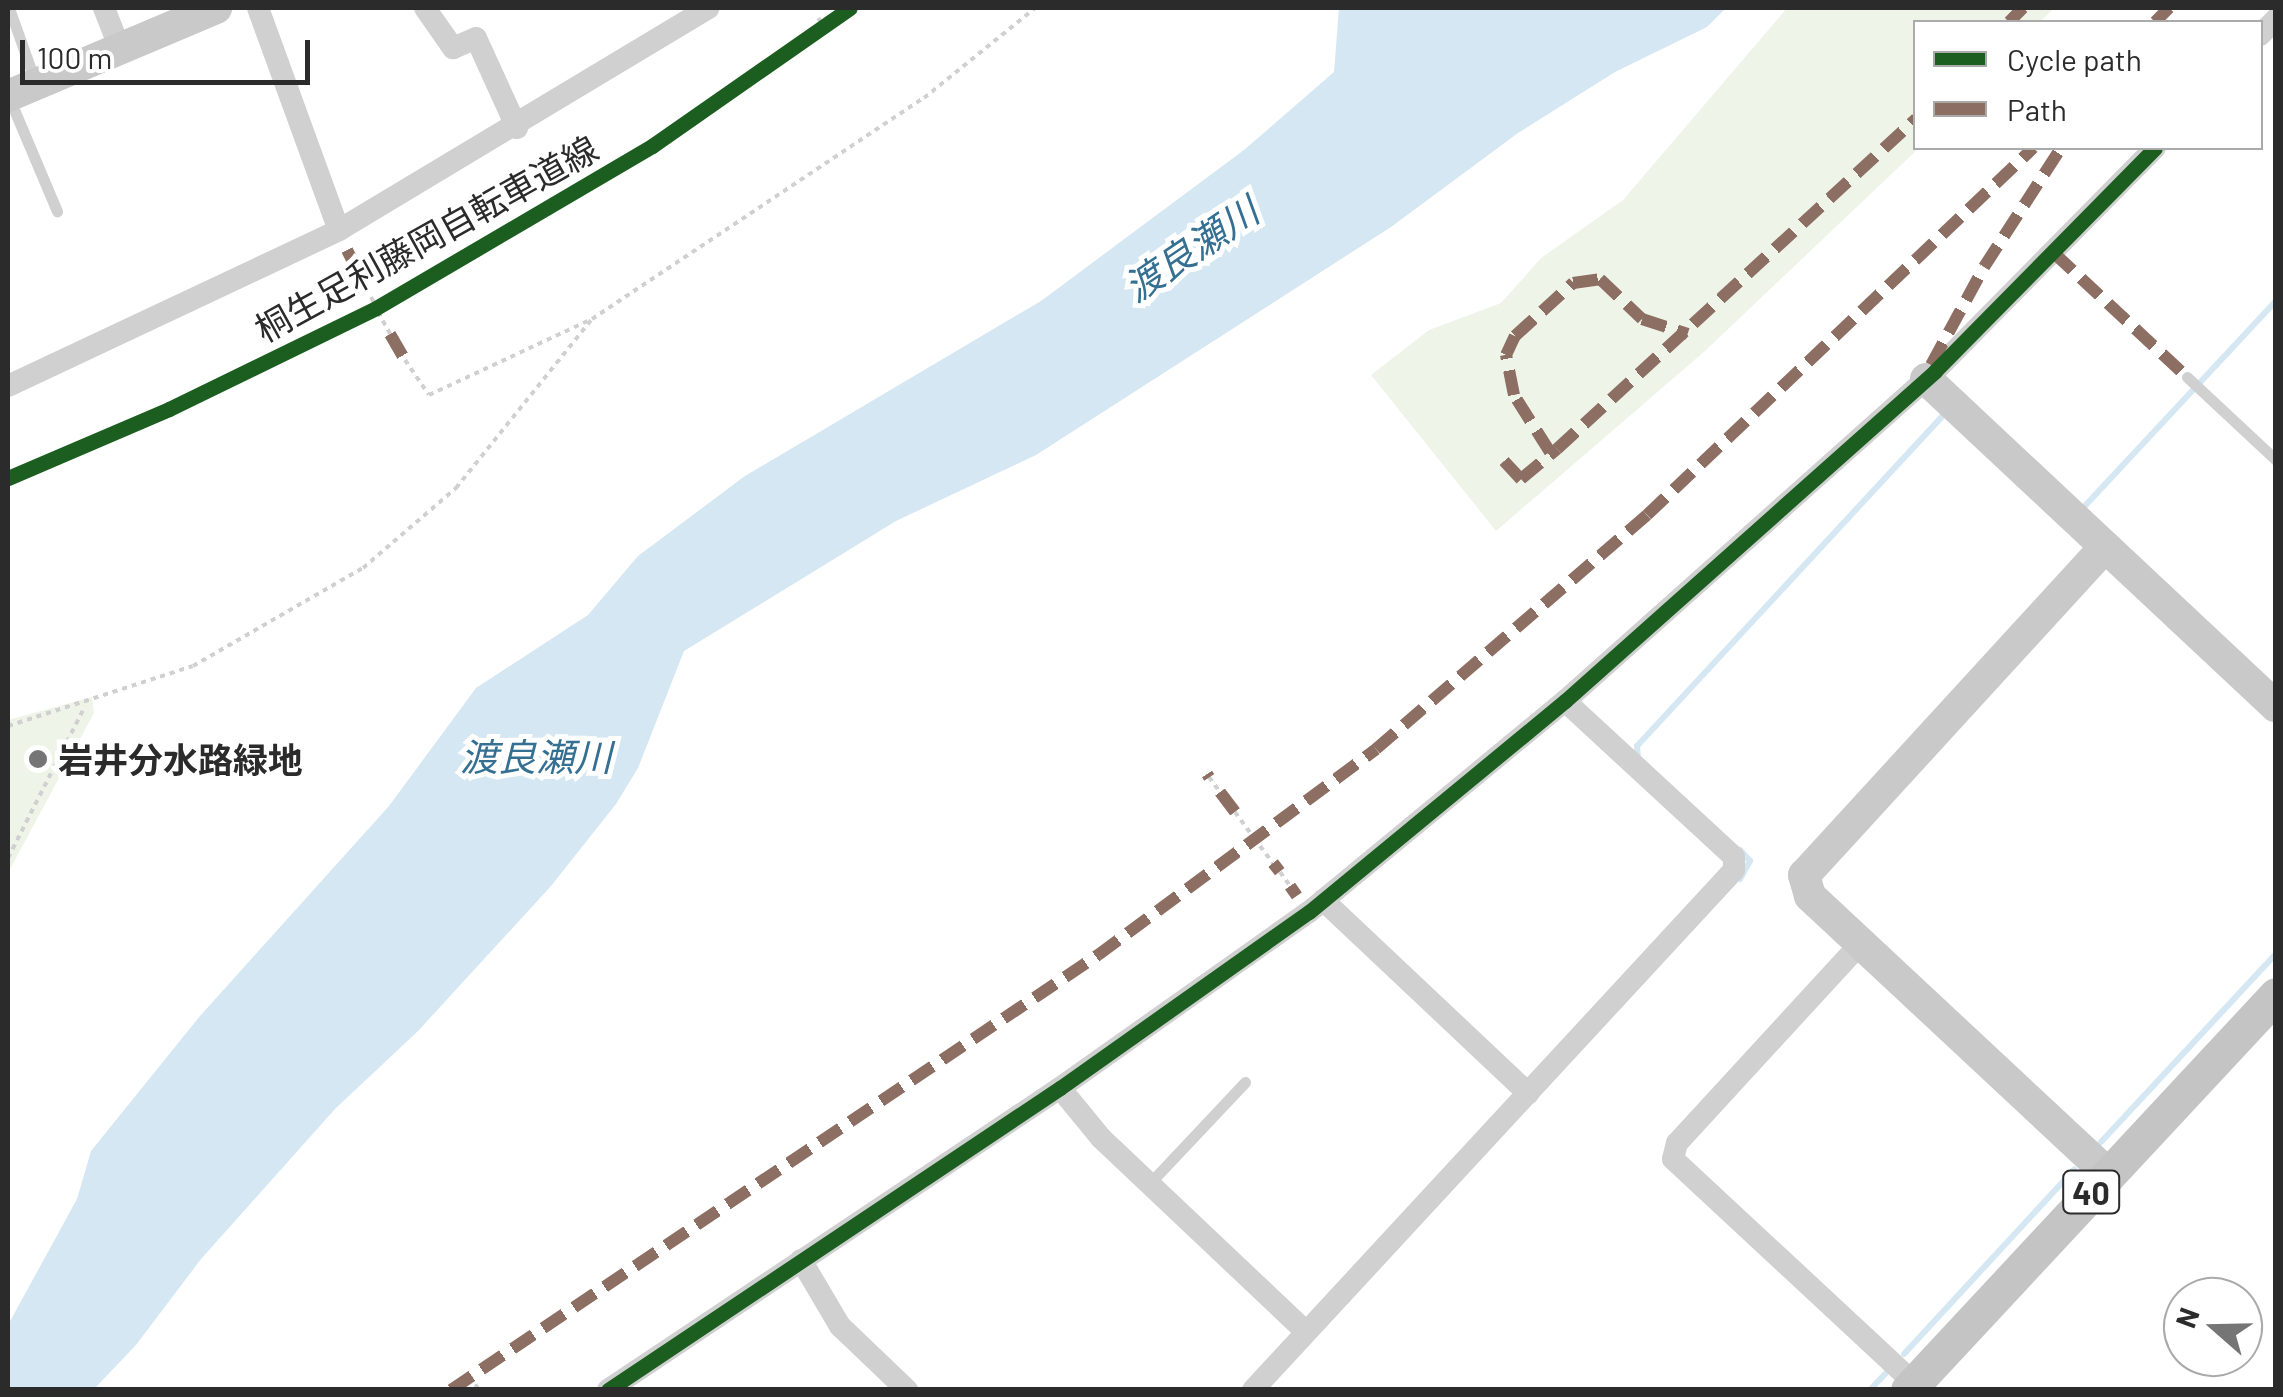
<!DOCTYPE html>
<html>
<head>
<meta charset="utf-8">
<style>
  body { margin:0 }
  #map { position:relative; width:2283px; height:1397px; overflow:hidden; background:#fff; font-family:Barlow,"Noto Sans JP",sans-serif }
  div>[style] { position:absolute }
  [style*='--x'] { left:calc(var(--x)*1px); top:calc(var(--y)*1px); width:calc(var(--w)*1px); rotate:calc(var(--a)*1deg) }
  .green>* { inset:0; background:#eff4e9 }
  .water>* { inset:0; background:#d4e7f2 }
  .stream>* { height:6px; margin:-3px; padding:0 3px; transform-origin:3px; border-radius:3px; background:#d4e7f2 }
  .path>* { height:4px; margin-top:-2px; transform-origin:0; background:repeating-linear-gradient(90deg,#d0d0d0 0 5px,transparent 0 10px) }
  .lane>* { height:11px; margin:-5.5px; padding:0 5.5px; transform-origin:5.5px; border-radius:5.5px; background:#d0d0d0 }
  .street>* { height:22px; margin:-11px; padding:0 11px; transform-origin:11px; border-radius:11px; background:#d0d0d0 }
  .secondary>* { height:32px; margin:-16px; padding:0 16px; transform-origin:16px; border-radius:16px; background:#c9c9c9 }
  .primary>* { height:35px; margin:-17.5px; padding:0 17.5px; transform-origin:17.5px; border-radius:17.5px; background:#c4c4c4 }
  .quiet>* { height:12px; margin-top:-6px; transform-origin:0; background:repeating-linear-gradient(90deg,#8d6e63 0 25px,transparent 0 37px) }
  .cycleway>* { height:15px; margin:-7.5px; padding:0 7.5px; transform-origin:7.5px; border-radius:7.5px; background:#1b5e20 }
  .dots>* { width:28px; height:28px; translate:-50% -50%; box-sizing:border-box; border:5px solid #fff; border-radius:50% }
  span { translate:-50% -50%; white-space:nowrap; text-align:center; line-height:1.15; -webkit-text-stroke:10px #fff; paint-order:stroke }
  .shield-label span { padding:2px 8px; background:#fff; border:2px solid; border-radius:8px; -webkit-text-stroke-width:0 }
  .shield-label { font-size:32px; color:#2b2b2b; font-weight:700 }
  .street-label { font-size:35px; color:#2b2b2b }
  .poi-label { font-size:35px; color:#2b2b2b; font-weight:700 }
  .left { translate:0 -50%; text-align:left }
  .water-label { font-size:38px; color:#357092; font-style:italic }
  .frame { position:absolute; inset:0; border:10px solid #2b2b2b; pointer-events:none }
  .legend { position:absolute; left:1913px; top:20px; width:350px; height:130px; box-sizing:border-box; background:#fff; border:2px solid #aaa; margin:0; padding:12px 18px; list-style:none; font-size:30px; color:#2b2b2b }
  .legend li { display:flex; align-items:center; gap:20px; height:50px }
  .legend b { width:50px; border:2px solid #aaa }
  .north { position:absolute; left:2163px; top:1277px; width:100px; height:100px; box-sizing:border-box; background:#fff; border:2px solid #aaa; border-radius:50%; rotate:290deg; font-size:28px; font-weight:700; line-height:40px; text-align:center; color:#2b2b2b }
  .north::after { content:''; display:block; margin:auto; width:35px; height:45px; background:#757575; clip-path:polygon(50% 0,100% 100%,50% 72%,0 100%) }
  .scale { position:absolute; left:20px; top:40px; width:290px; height:45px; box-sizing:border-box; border:5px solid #2b2b2b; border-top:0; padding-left:12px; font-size:30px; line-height:35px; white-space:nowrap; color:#2b2b2b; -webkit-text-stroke:8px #fff; paint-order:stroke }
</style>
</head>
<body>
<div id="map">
  <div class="green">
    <i style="clip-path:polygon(1787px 8px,2054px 8px,2040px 22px,1916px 22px,1919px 148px,1705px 351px,1496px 531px,1371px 375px,1429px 330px,1501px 303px,1541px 258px,1623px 200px)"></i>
    <i style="clip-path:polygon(92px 697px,94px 713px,8px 873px,8px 720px)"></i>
  </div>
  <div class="water">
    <i style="clip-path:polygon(1339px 8px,1726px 8px,1707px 27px,1615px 72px,1518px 133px,1391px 227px,1036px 455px,896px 521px,684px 651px,638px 768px,616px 804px,551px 886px,418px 1031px,335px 1109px,201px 1259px,136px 1345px,94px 1389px,8px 1389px,8px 1325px,77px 1199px,91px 1151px,200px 1016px,389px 806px,476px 688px,588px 615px,638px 556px,745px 476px,1041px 301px,1244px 150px,1334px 72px)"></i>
  </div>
  <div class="stream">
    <i style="--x:2082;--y:509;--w:284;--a:-47"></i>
    <i style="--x:1638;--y:758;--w:12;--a:-95"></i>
    <i style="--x:1637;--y:746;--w:452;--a:-47.2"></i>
    <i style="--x:1740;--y:879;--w:21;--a:-61"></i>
    <i style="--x:1750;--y:861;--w:15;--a:-132"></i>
    <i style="--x:2101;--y:1142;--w:257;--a:-47.1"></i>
    <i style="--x:1904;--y:1354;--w:251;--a:-47.3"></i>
    <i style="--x:1870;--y:1390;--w:23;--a:-47"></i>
  </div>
  <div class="path">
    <i style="--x:818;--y:18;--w:6;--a:51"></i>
    <i style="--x:356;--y:268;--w:20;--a:63"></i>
    <i style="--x:371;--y:297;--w:7;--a:63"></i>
    <i style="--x:378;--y:312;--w:25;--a:61"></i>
    <i style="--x:405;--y:360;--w:42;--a:55.6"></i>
    <i style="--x:429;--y:395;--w:175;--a:-25"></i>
    <i style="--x:8;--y:726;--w:194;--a:-18"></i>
    <i style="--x:193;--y:666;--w:196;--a:-30"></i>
    <i style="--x:363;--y:568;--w:123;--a:-40.7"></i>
    <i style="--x:456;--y:488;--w:217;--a:-51.2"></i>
    <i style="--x:592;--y:319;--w:399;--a:-33.7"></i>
    <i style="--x:924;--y:98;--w:143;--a:-39"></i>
    <i style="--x:1209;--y:777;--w:19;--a:54"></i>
    <i style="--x:1235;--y:812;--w:26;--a:54"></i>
    <i style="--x:1260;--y:846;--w:21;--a:53"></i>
    <i style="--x:8;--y:858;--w:170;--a:-63.1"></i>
    <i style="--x:1280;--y:872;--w:17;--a:54"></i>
    <i style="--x:470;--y:1376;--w:17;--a:57"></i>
  </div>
  <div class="lane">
    <i style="--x:9;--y:8;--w:81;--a:70.4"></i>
    <i style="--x:10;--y:100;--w:121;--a:67.1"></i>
    <i style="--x:2187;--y:377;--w:122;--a:43"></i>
    <i style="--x:1149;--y:1184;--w:140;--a:-46.7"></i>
  </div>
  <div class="street">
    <i style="--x:104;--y:8;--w:44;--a:68.7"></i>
    <i style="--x:258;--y:8;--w:236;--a:70"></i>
    <i style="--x:425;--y:8;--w:49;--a:55"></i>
    <i style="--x:453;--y:48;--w:25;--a:-23"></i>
    <i style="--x:476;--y:38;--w:99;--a:65.5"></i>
    <i style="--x:2260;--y:35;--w:23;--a:-45"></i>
    <i style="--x:8;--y:386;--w:366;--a:-25.2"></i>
    <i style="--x:339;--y:230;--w:431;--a:-31"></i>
    <i style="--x:1323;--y:900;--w:282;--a:43.3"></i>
    <i style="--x:1861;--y:943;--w:272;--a:132.6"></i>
    <i style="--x:1677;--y:1143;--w:16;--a:104"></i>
    <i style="--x:1673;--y:1159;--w:329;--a:42.9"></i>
    <i style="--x:1060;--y:1088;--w:65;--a:50.6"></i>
    <i style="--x:1101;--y:1138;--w:282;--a:43.4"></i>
    <i style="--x:801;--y:1260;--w:77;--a:59.4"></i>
    <i style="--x:840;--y:1326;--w:93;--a:43.7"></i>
    <i style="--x:608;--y:1390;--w:544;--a:-33.75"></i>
    <i style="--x:1060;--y:1088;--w:305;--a:-35.3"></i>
    <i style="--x:1309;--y:912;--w:332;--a:-39.5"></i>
    <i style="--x:1565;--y:701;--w:496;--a:-41.7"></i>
    <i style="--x:1935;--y:371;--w:313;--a:-45.4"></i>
    <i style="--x:1253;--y:1390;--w:708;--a:-47.23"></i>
    <i style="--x:1734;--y:870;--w:13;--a:-90"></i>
    <i style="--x:1734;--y:857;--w:230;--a:-137.3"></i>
  </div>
  <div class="secondary">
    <i style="--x:8;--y:96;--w:226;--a:-22.9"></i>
    <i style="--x:1926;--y:379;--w:479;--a:43.1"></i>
    <i style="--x:2104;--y:548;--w:444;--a:132.5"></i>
    <i style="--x:1804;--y:875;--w:22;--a:74"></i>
    <i style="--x:1810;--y:896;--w:408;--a:43"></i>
  </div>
  <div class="primary">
    <i style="--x:1908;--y:1390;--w:540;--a:-47.03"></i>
  </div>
  <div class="quiet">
    <i style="--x:2009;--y:22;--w:20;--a:-45"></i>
    <i style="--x:2155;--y:22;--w:20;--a:-45"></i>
    <i style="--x:347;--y:250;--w:20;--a:63"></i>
    <i style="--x:2054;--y:253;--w:182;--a:43"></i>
    <i style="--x:390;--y:334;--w:30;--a:60"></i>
    <i style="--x:1931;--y:365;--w:111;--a:-61.6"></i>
    <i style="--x:1984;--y:267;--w:142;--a:-57.1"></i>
    <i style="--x:1550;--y:452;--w:67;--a:-122.3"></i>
    <i style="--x:1514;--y:395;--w:41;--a:-101.3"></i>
    <i style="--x:1506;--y:355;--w:21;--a:-65"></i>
    <i style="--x:1515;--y:336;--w:79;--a:-42.4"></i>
    <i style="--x:1573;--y:283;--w:27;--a:-8"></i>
    <i style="--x:1600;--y:279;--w:58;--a:43.6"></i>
    <i style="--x:1642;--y:319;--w:48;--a:18.1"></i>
    <i style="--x:1504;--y:461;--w:25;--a:47"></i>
    <i style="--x:1521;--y:479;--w:47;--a:-39.8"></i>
    <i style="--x:1557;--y:449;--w:488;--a:-42.6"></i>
    <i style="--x:1207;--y:774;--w:4;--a:56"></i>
    <i style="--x:1220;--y:792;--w:25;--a:53"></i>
    <i style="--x:1273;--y:863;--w:11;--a:52"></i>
    <i style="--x:1290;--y:886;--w:12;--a:55"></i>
    <i style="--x:451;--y:1390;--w:780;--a:-33.91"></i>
    <i style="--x:1098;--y:955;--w:346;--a:-36.5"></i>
    <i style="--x:1376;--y:749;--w:358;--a:-40.8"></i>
    <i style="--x:1647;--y:515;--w:533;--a:-43.55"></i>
  </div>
  <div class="cycleway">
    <i style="--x:8;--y:478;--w:175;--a:-23.2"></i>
    <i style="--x:169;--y:409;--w:230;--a:-26"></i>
    <i style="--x:376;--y:308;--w:320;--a:-30.4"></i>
    <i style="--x:652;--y:146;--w:241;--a:-34.9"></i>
    <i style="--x:608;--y:1390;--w:544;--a:-33.75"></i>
    <i style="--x:1060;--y:1088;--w:305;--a:-35.3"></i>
    <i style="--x:1309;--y:912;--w:332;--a:-39.5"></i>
    <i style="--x:1565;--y:701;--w:496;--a:-41.7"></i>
    <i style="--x:1935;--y:371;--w:313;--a:-45.4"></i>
  </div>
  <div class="dots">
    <i style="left:38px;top:759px;background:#757575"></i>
  </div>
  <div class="shield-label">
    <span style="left:2091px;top:1192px">40</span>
  </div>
  <div class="street-label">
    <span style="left:426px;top:238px;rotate:-29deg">桐生足利藤岡自転車道線</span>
  </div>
  <div class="poi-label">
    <span class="left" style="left:58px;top:759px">岩井分水路緑地</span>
  </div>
  <div class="water-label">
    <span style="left:1191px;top:249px;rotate:-34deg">渡良瀬川</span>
    <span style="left:536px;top:757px">渡良瀬川</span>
  </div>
  <div class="frame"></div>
  <ul class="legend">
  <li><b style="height:12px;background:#1b5e20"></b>Cycle path</li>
  <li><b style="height:12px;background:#8d6e63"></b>Path</li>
  </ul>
  <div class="north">N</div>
  <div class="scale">100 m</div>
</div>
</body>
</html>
